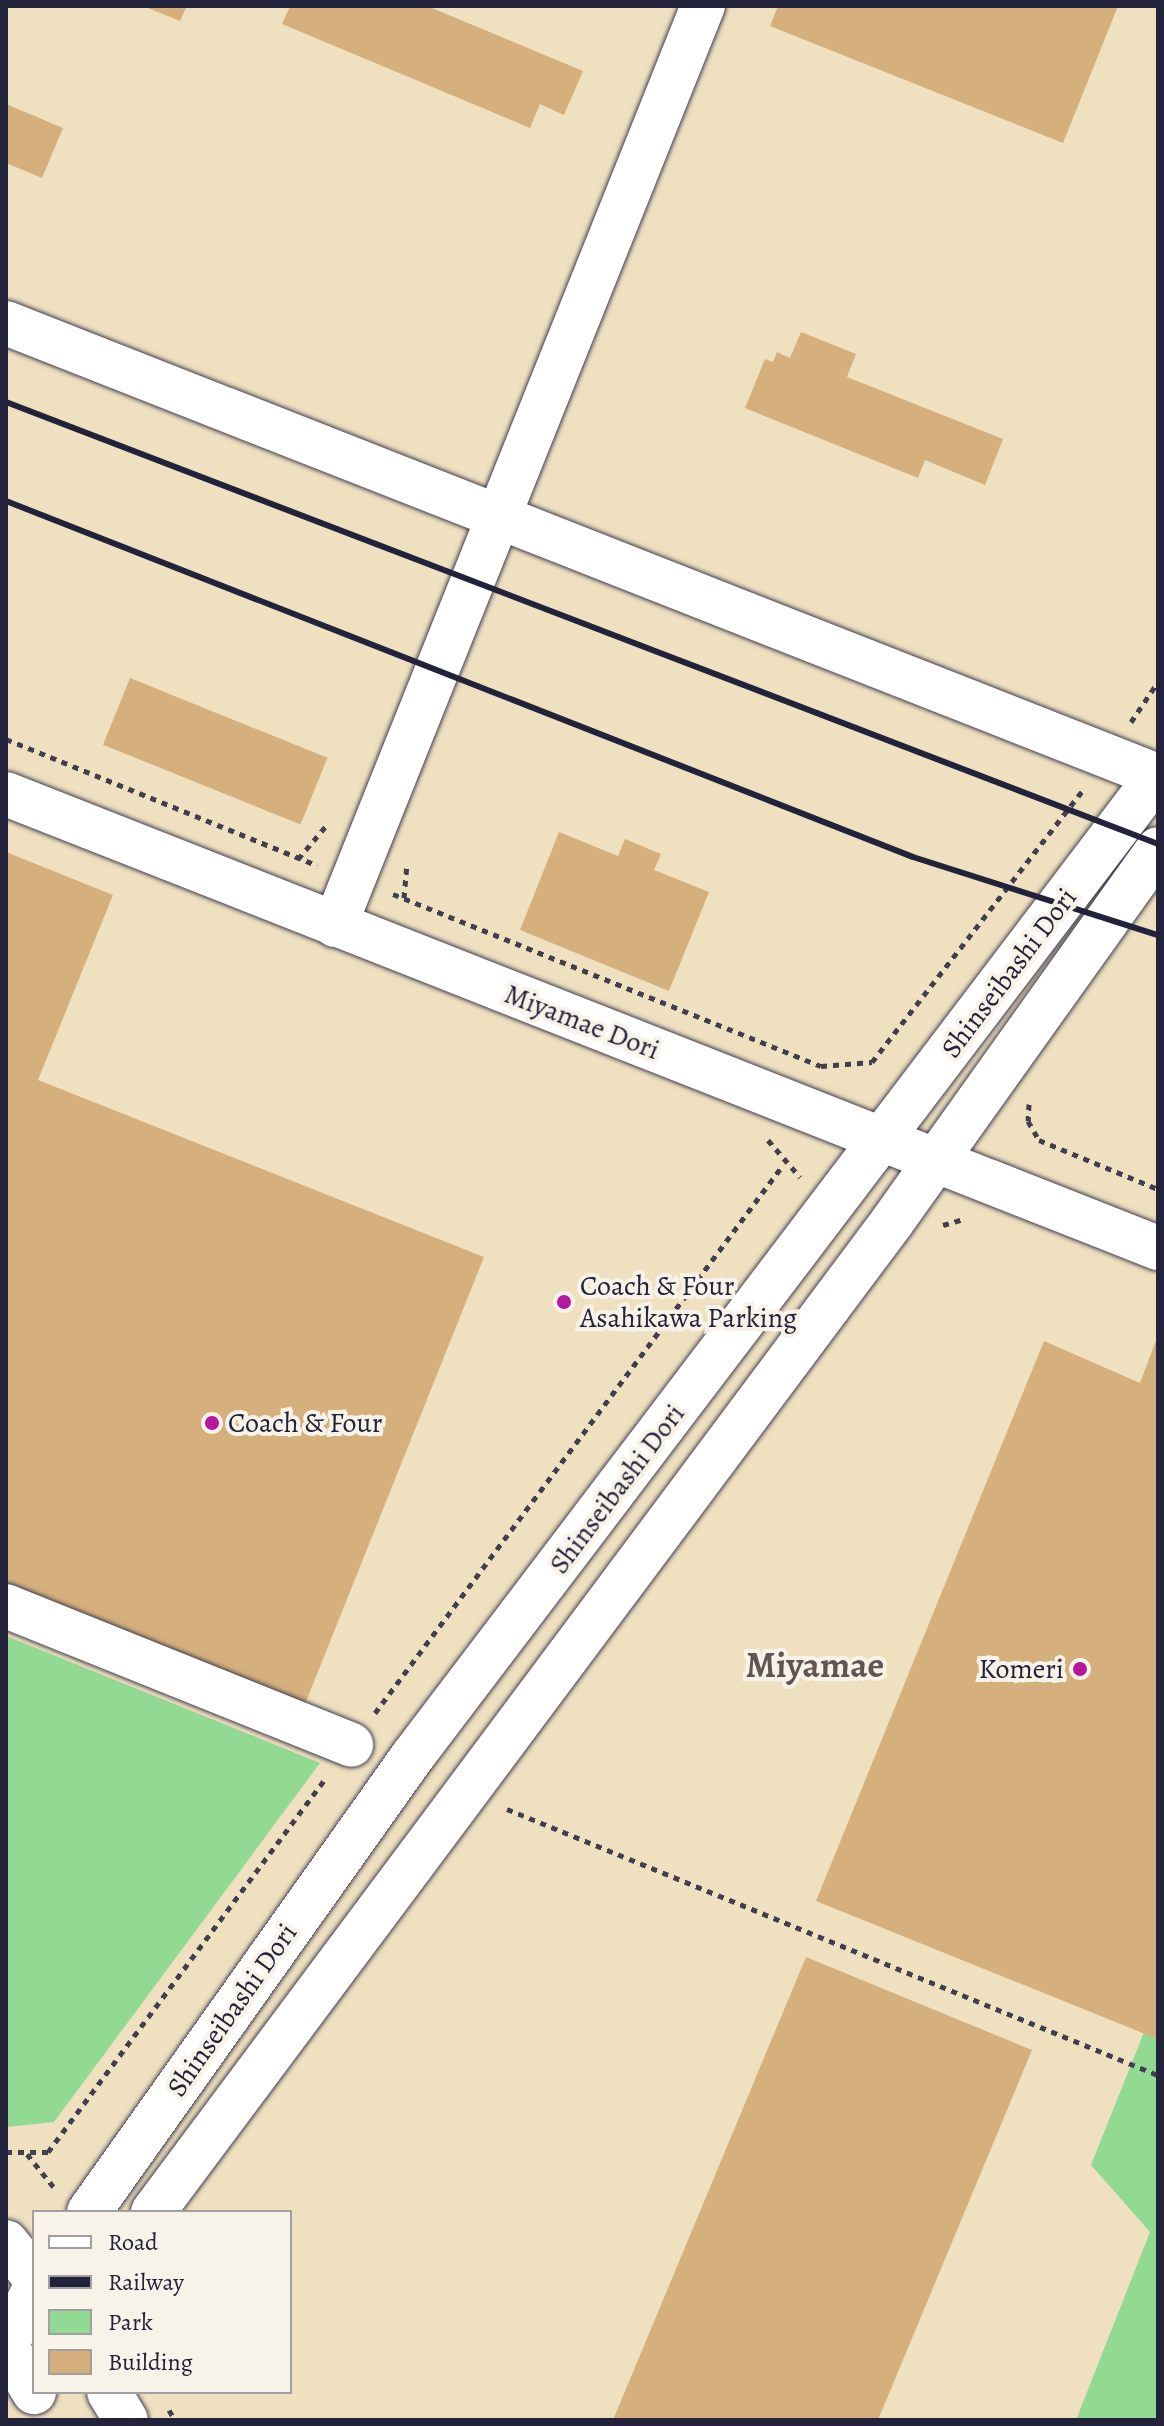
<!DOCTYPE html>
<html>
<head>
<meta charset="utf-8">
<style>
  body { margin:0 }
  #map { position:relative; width:1164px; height:2426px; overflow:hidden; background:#efe0c0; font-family:Alegreya,serif }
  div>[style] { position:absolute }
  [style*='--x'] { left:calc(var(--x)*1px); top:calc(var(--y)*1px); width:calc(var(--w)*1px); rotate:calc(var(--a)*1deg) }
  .green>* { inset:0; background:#92d994 }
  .building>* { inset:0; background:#d5b07d; transform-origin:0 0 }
  .path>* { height:5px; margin-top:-2.5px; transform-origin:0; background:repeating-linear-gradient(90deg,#413e4f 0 6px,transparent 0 12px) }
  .roads { filter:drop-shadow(0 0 2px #413e4f) drop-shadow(0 0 2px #413e4f) }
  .minor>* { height:44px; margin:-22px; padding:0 22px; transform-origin:22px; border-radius:22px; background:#fff }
  .rail>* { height:6px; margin:-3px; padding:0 3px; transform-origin:3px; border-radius:3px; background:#22223b }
  .dots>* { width:22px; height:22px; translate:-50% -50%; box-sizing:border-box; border:4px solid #f7f3e8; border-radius:50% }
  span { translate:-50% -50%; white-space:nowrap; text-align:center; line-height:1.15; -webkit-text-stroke:8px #f7f3e8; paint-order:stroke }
  .street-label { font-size:28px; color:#22223b }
  .poi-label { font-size:28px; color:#22223b }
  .left { translate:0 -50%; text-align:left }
  .right { translate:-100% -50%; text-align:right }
  .district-label { font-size:36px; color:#615452; font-weight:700 }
  .frame { position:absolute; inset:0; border:8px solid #22223b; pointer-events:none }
  .legend { position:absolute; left:32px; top:2210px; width:260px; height:184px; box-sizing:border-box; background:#f7f3e8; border:2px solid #a29fa3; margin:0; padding:10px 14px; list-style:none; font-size:24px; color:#22223b }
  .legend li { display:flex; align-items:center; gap:16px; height:40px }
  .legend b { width:40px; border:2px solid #a29fa3 }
</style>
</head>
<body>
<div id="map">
  <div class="green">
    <i style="clip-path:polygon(6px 1636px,320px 1763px,54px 2122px,6px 2127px)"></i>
    <i style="clip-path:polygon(1158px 1997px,1158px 2420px,1076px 2420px,1150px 2232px,1091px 2165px)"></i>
  </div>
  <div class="building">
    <i style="clip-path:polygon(143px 6px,187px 6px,180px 21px)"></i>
    <i style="clip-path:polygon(290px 6px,427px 6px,583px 71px,564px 115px,540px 104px,530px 128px,282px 24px)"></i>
    <i style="clip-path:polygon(778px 6px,1118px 6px,1063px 143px,770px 26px)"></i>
    <i style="clip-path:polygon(6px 104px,63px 128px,42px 178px,6px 163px)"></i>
    <i style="clip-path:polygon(801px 332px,856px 354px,847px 377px,1003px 439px,985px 485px,925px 460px,918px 478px,745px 408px,765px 359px,773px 362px,777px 352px,790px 358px)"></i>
    <i style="left:130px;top:678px;width:213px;height:72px;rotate:22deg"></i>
    <i style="clip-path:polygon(559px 832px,618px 856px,625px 839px,661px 854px,654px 870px,709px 892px,669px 991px,520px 930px)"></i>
    <i style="clip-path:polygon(6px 852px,113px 895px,38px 1080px,484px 1257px,303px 1709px,6px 1590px)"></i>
    <i style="clip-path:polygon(1158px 1335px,1158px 2032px,1155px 2038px,816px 1901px,1044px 1341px,1140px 1383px)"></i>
    <i style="clip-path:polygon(806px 1957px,1032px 2050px,878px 2420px,613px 2420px)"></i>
  </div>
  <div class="path">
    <i style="--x:1131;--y:722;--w:48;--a:-56"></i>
    <i style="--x:6;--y:739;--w:336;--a:22.1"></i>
    <i style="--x:298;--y:859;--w:43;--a:-49.7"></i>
    <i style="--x:393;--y:894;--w:461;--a:21.9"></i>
    <i style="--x:821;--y:1066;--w:51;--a:-4.5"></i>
    <i style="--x:872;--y:1062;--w:346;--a:-52.2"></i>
    <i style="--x:404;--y:898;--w:35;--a:-85"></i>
    <i style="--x:1029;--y:1104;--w:17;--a:93"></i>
    <i style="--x:1028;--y:1121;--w:22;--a:60"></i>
    <i style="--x:1039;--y:1140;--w:129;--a:22.4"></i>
    <i style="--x:768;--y:1140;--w:49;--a:49.1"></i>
    <i style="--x:943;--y:1225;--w:22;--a:-16"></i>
    <i style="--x:375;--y:1713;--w:683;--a:-53.33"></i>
    <i style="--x:507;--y:1809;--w:703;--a:22.23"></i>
    <i style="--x:6;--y:2152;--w:42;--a:0"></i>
    <i style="--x:48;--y:2152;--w:465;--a:-53.4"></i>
    <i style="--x:27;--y:2154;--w:46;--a:51.1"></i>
    <i style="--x:169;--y:2410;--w:12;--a:59"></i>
  </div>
  <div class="roads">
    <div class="minor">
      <i style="--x:6;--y:323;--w:1238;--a:21.47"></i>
      <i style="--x:6;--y:794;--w:1238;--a:21.51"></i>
      <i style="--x:335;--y:925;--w:990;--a:-68.18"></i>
      <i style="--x:6;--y:1606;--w:372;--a:21.9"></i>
      <i style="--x:89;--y:2212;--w:558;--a:-54.63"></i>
      <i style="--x:412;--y:1757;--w:1233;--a:-52.78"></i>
      <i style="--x:153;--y:2212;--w:1235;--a:-53.26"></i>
      <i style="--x:892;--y:1222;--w:458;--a:-54.5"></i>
      <i style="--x:6;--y:2242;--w:45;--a:51.3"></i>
      <i style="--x:6;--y:2346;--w:63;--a:-63.4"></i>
      <i style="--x:6;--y:2346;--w:54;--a:58.7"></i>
      <i style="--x:109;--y:2392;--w:33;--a:59"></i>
    </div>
  </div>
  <div class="rail">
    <i style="--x:6;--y:402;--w:1234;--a:20.99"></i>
    <i style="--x:6;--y:501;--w:974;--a:21.43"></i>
    <i style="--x:913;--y:857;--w:257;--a:17.7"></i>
  </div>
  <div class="dots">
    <i style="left:564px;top:1302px;background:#b5179e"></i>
    <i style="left:212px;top:1423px;background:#b5179e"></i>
    <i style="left:1080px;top:1669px;background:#b5179e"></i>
  </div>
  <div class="street-label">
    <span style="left:1009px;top:973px;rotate:-53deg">Shinseibashi Dori</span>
    <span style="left:582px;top:1022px;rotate:21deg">Miyamae Dori</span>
    <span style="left:617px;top:1489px;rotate:-53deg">Shinseibashi Dori</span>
    <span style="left:232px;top:2010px;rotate:-55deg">Shinseibashi Dori</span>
  </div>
  <div class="poi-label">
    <span class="left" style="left:580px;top:1302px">Coach &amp; Four<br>Asahikawa Parking</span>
    <span class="left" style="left:228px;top:1423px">Coach &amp; Four</span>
    <span class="right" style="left:1064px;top:1669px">Komeri</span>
  </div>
  <div class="district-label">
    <span style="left:815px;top:1665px">Miyamae</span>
  </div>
  <div class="frame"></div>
  <ul class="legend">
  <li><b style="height:10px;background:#fff"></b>Road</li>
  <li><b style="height:10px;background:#22223b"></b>Railway</li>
  <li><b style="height:22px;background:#92d994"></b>Park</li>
  <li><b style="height:22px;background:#d5b07d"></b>Building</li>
  </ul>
</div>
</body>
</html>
